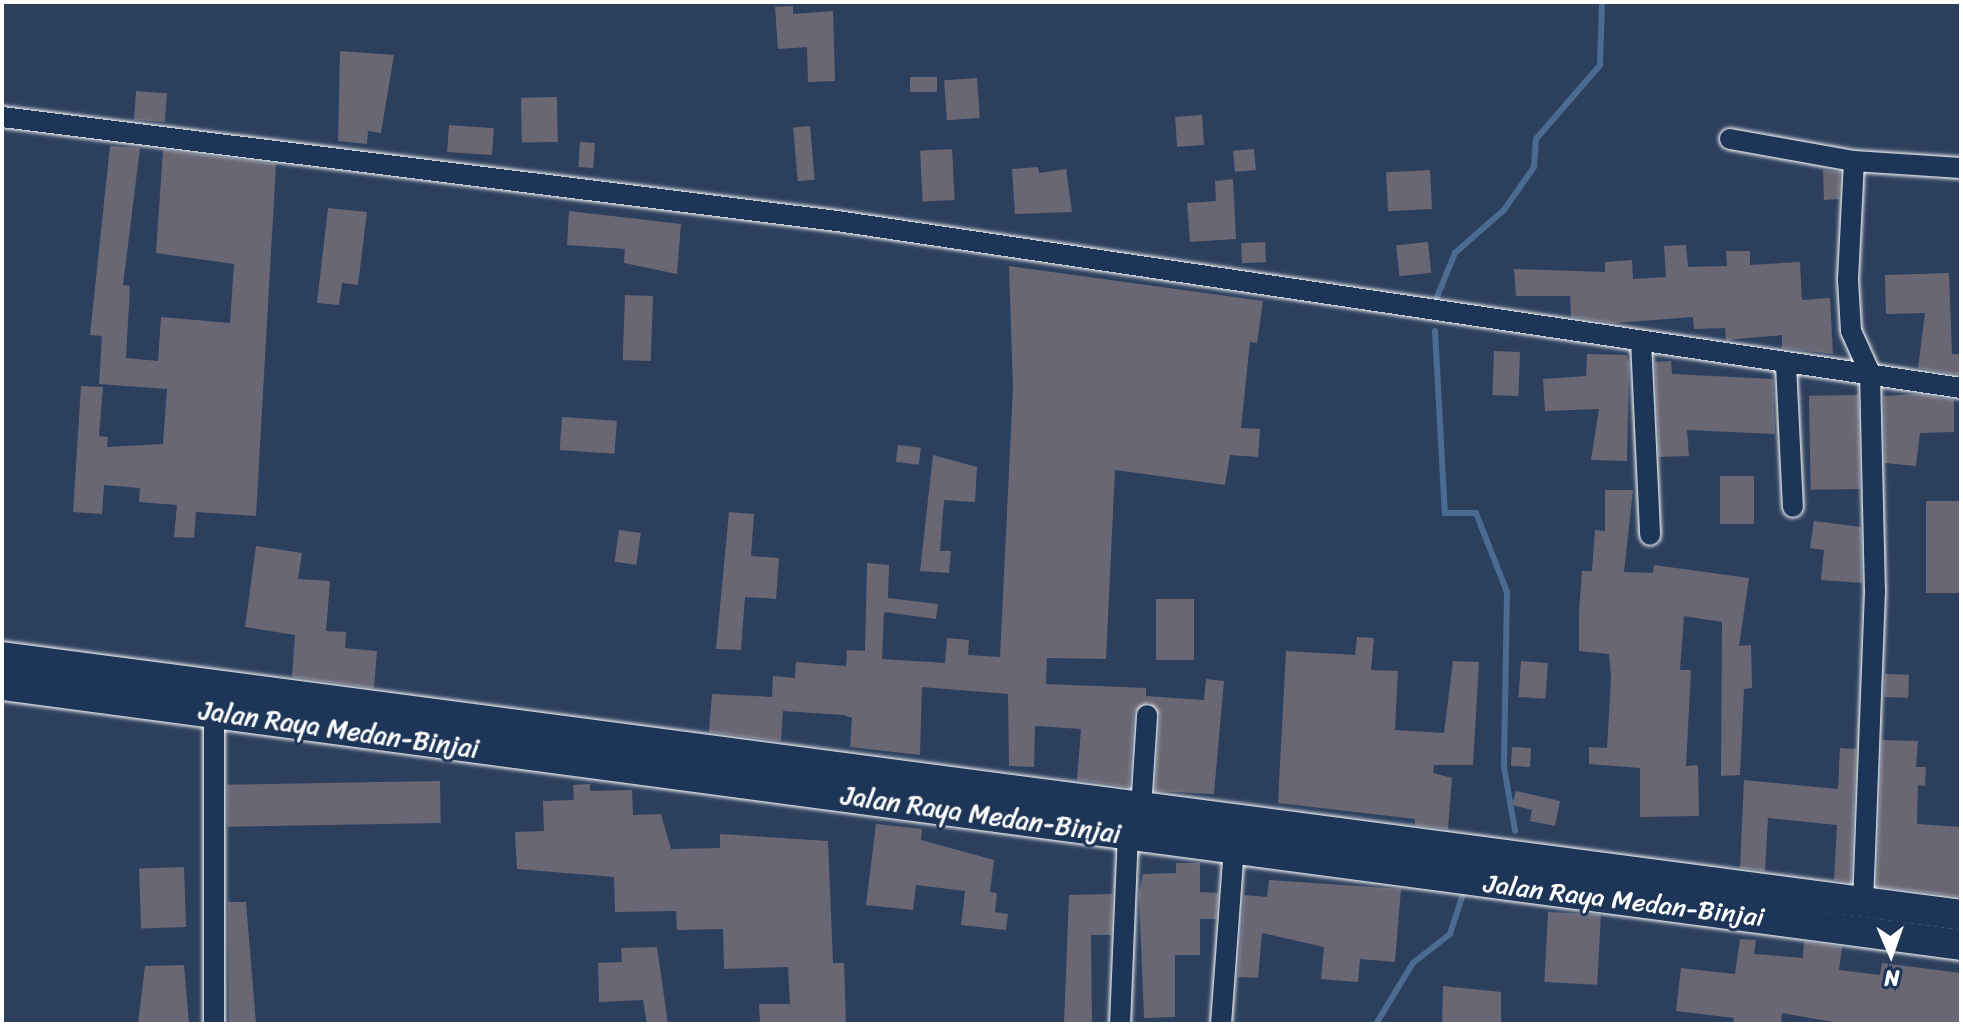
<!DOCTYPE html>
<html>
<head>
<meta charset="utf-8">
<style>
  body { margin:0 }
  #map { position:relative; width:1963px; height:1026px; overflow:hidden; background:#2c3f5d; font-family:Sriracha,sans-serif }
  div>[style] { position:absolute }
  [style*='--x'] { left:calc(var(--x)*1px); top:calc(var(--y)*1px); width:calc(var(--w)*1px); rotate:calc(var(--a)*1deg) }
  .stream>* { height:6px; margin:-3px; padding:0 3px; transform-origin:3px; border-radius:3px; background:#4c6b91 }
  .building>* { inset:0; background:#6a6775; transform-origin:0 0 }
  .roads { filter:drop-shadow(0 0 2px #fff) drop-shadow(0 0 2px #fff) }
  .street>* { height:20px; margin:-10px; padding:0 10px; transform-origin:10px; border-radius:10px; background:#1d3557 }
  .primary>* { height:30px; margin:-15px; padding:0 15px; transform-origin:15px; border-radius:15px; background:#1d3557 }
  span { translate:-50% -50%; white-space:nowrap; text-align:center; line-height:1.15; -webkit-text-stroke:6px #1d3557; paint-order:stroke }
  .street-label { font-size:26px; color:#fff }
  .frame { position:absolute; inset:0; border:4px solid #fff; pointer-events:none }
  .north { position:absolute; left:1851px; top:914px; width:80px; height:80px; -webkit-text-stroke:6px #1d3557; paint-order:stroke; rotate:178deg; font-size:22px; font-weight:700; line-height:32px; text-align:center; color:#fff }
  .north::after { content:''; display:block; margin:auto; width:28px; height:36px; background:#fff; clip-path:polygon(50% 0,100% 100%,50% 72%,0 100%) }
</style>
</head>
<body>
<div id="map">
  <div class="stream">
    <i style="--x:1437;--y:297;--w:48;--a:-67.8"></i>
    <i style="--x:1455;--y:253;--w:65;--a:-41.3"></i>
    <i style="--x:1504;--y:210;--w:52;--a:-55.1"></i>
    <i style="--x:1534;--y:167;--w:28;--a:-86"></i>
    <i style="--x:1536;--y:139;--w:98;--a:-49.1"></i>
    <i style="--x:1600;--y:65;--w:63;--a:-88.2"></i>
    <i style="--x:1435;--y:331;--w:182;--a:86.9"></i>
    <i style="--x:1445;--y:513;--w:31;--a:0"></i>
    <i style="--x:1476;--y:513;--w:85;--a:68.6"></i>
    <i style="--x:1507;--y:592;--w:175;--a:91"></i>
    <i style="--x:1504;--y:767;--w:65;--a:80.2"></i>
    <i style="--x:1376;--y:1024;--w:71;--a:-58.8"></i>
    <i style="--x:1413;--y:963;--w:47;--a:-38.1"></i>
    <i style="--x:1450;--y:934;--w:42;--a:-72"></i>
  </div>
  <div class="building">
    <i style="clip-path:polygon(793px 6px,793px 14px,833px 11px,835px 81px,808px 82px,807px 47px,778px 49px,775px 7px)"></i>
    <i style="clip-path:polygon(340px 51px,394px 55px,381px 133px,368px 131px,367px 144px,338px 141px)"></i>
    <i style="left:937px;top:77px;width:15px;height:27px;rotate:90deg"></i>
    <i style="left:977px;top:78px;width:40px;height:33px;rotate:86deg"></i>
    <i style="left:136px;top:91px;width:31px;height:29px;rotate:4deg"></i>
    <i style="left:557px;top:97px;width:45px;height:36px;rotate:89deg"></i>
    <i style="left:1202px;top:115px;width:30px;height:27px;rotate:86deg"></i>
    <i style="left:449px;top:125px;width:45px;height:27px;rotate:4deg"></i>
    <i style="left:810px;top:126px;width:54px;height:17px;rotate:85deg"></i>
    <i style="left:580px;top:142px;width:15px;height:25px;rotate:4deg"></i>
    <i style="clip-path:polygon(110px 146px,140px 148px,123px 285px,130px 286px,126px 358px,158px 361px,161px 317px,230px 323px,234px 264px,156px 253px,163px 150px,276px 164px,256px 516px,196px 512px,194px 538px,174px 537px,177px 505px,139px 502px,140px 488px,104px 485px,102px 514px,73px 512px,81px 386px,103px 387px,99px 436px,108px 437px,107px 447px,163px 444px,167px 389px,99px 384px,102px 336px,90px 335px)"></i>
    <i style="left:952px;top:149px;width:51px;height:32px;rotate:87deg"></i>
    <i style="left:1254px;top:149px;width:21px;height:21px;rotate:85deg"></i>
    <i style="clip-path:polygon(1038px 167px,1039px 173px,1066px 169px,1072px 212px,1015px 214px,1012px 169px)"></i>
    <i style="left:1430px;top:170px;width:39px;height:44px;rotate:87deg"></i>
    <i style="clip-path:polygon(1823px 170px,1840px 172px,1839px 199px,1824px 200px)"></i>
    <i style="clip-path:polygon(1233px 179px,1236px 239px,1190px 242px,1187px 203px,1216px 201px,1215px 181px)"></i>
    <i style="clip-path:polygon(328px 208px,367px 212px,358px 285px,342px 283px,339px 305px,317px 303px)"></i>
    <i style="clip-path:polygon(569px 211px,681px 224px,677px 274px,624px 263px,625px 249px,567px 245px)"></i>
    <i style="left:1265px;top:242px;width:20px;height:24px;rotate:87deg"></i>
    <i style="left:1428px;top:242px;width:31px;height:32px;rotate:84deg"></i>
    <i style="clip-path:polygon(1686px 245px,1688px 267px,1727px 266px,1726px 251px,1750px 251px,1750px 265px,1800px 262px,1802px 300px,1830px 298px,1833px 354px,1782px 348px,1782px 335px,1726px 340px,1725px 328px,1694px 329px,1693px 317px,1615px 323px,1571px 317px,1570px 296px,1516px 296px,1514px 269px,1605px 272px,1605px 262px,1632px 260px,1633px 279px,1666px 277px,1664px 246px)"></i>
    <i style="clip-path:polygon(1009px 266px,1263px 301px,1257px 343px,1250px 342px,1241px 428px,1260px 429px,1258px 457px,1230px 455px,1225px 485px,1115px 470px,1106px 659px,1047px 658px,1046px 684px,1146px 688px,1146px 696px,1204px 700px,1206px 679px,1224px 681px,1214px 794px,1155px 791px,1160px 716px,1149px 702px,1134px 713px,1129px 787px,1077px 780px,1081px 729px,1035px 726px,1034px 767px,1009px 766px,1008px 694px,922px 687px,920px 755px,850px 747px,852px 718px,844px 715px,783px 711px,781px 741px,709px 732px,712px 694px,772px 697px,773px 676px,795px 678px,796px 662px,846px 666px,847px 650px,865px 651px,867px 563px,889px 565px,888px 598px,938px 604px,936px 619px,884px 612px,882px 659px,945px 663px,947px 638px,969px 640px,968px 655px,1000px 657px,1013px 388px)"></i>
    <i style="clip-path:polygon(1949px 273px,1952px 354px,1961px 354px,1961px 375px,1918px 368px,1925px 313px,1886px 314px,1885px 275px)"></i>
    <i style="left:625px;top:295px;width:28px;height:65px;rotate:2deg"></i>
    <i style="left:1494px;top:351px;width:26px;height:44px;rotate:2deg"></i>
    <i style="clip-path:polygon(1587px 354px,1626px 355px,1629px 363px,1627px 461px,1591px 460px,1599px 409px,1545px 411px,1543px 379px,1586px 376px)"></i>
    <i style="clip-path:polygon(1671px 361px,1672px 374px,1773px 379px,1775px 434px,1687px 430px,1689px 456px,1659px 457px,1655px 362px)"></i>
    <i style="clip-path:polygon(1915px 394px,1954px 400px,1954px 432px,1920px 433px,1916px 466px,1885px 463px,1884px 396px)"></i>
    <i style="left:1858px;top:395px;width:94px;height:49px;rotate:89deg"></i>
    <i style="left:562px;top:417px;width:55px;height:33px;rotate:4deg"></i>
    <i style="left:898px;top:445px;width:23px;height:17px;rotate:7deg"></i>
    <i style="clip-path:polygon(933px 455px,977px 467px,975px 502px,944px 500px,940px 551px,951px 551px,949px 573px,920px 571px)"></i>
    <i style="left:1720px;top:476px;width:34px;height:48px"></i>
    <i style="clip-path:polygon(1605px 490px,1633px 490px,1624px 572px,1653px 573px,1654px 565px,1749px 578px,1739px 646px,1751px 645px,1752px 688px,1744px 689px,1740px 775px,1721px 776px,1722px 622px,1684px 616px,1680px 670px,1691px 670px,1686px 766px,1698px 765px,1699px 816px,1640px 817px,1640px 768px,1589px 764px,1589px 747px,1607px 748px,1611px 678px,1609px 654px,1579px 651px,1579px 613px,1582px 571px,1592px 571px,1595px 530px,1605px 531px)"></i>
    <i style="left:1926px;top:501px;width:35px;height:92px"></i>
    <i style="clip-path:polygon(729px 512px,754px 514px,751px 556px,779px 558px,776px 599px,745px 597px,741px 650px,716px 649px)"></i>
    <i style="clip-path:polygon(1814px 521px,1861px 527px,1862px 583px,1821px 580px,1824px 550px,1810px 548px)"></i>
    <i style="left:619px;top:530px;width:22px;height:32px;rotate:8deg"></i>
    <i style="clip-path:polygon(256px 546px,302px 553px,298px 579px,330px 581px,326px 631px,346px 632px,345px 648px,377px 651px,374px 688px,292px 677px,295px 635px,245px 627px)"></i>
    <i style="left:1156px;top:599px;width:38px;height:61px"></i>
    <i style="clip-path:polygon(1357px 637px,1374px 638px,1371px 670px,1398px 671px,1395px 730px,1444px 733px,1453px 661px,1479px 662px,1473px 765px,1434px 765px,1433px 773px,1452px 778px,1448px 829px,1415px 825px,1415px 819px,1278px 803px,1286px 651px,1355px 655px)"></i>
    <i style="left:1521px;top:661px;width:27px;height:36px;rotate:4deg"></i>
    <i style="left:1885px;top:674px;width:24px;height:23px;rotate:2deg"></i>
    <i style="clip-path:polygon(1882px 740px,1918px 741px,1916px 767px,1926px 767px,1925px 786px,1918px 785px,1917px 824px,1961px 827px,1961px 897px,1877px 886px)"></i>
    <i style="left:1512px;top:747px;width:19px;height:19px;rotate:3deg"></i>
    <i style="clip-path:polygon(1840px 748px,1856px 749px,1851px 882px,1834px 880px,1837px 825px,1768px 818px,1765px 871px,1740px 868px,1744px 780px,1838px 789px)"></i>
    <i style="left:440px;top:781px;width:42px;height:213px;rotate:89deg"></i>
    <i style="clip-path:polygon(590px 784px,590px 791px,632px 790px,633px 815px,661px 814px,671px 849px,720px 848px,720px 834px,828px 841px,833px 963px,844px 963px,846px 1024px,760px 1024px,759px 1004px,790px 1004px,788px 967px,724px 969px,723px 929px,677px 930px,676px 911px,615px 912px,614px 877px,517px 869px,515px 832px,544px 831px,543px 801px,574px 800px,573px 785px)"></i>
    <i style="clip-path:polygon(1516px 791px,1560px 801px,1555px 826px,1530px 821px,1532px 810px,1512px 805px)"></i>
    <i style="clip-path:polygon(876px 824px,922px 829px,921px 840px,994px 860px,990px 892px,997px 893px,995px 912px,1008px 914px,1006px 930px,961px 925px,965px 891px,916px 885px,913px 910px,866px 905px)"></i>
    <i style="clip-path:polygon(1176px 863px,1200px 863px,1200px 892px,1218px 893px,1216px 919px,1200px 919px,1200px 955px,1175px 955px,1175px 1017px,1144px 1018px,1139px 894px,1143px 874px,1176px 873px)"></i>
    <i style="left:184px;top:867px;width:60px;height:45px;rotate:88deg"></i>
    <i style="clip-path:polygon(1269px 880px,1401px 889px,1395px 962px,1360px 959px,1358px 982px,1321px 979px,1324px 947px,1262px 933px,1258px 978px,1238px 977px,1244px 895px,1267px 897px)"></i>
    <i style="clip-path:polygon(1112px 894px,1111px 935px,1091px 935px,1092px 1024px,1064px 1024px,1069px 895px)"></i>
    <i style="clip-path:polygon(228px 902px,246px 902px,256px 1024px,229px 1024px)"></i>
    <i style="left:1548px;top:912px;width:53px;height:70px;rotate:3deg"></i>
    <i style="clip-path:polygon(1740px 939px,1756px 940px,1754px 954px,1803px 958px,1804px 942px,1842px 947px,1839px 970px,1880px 975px,1882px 963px,1961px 973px,1961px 1024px,1844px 1024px,1782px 1013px,1781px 1024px,1733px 1024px,1734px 1018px,1676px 1011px,1681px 968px,1735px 974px)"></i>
    <i style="clip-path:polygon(657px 947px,668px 1024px,647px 1024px,643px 1000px,599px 1002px,598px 963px,622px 962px,621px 948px)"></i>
    <i style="clip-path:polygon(184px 965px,189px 1024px,138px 1024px,145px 966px)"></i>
    <i style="clip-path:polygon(1443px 986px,1501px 992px,1501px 1024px,1442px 1024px)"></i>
  </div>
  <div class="roads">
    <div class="street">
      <i style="--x:2;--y:117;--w:841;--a:7.1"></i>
      <i style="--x:837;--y:221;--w:1136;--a:8.45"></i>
      <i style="--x:1730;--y:139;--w:126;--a:10.1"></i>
      <i style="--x:1854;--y:161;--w:107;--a:3.7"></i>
      <i style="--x:1854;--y:161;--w:119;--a:92.9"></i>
      <i style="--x:1848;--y:280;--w:51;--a:86.6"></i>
      <i style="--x:1851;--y:331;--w:46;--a:65.7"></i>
      <i style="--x:1870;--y:373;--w:218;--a:88.7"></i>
      <i style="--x:1875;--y:591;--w:311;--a:92.2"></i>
      <i style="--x:1641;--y:341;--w:194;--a:87.3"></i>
      <i style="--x:1786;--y:365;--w:142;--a:87.2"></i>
      <i style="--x:214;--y:712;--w:312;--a:90"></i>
      <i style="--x:1120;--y:1024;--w:188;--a:-87.6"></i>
      <i style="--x:1128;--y:836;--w:30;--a:-64"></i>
      <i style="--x:1141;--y:809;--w:94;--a:-86.3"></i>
      <i style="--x:1221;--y:1024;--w:176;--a:-85.8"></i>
    </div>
    <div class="primary">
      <i style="--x:2;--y:657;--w:1976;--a:7.5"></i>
      <i style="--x:2;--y:685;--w:1976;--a:7.56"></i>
    </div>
  </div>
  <div class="street-label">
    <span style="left:339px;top:730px;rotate:8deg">Jalan Raya Medan-Binjai</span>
    <span style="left:981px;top:815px;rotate:8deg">Jalan Raya Medan-Binjai</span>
    <span style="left:1624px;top:901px;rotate:7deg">Jalan Raya Medan-Binjai</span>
  </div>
  <div class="frame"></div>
  <div class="north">N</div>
</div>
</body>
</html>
